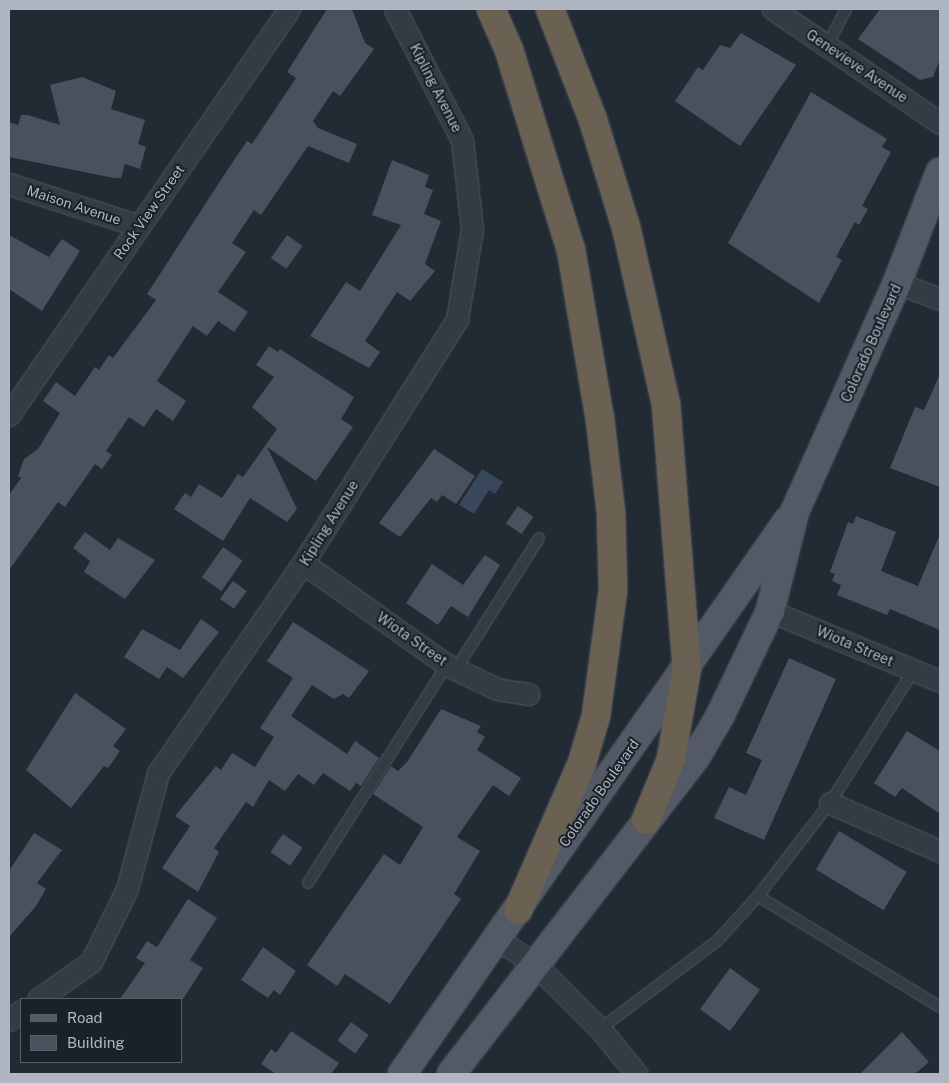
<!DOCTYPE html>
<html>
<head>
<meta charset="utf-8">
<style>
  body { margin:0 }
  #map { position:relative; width:949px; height:1083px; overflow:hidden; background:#222a34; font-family:"Public Sans",sans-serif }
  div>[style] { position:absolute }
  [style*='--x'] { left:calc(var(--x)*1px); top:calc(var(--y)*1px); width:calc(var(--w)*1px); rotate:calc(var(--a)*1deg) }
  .water>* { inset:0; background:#39475b }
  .building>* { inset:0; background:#49515d; transform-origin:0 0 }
  .roads { filter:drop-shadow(0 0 1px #535962) drop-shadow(0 0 1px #535962) }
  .lane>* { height:10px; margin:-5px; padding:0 5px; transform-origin:5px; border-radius:5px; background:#353b45 }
  .street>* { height:21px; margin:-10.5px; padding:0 10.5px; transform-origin:10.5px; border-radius:10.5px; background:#353b45 }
  .primary>* { height:28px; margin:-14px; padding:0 14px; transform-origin:14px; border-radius:14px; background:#535a65 }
  .highway>* { height:28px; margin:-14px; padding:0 14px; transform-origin:14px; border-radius:14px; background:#6a6153 }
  span { translate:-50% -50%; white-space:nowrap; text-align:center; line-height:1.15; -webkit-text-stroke:4px #1b2129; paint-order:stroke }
  .street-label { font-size:14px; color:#b0b6c1 }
  .frame { position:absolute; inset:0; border:10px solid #b0b6c1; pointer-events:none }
  .legend { position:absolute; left:20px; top:998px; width:162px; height:65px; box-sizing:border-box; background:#1b2129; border:1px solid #575d66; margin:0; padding:6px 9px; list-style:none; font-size:15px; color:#b0b6c1 }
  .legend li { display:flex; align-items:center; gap:10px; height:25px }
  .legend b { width:25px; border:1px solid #575d66 }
</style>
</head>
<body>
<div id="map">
  <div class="water">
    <i style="clip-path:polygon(482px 469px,503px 482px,495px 494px,489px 490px,474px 514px,459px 505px)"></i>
  </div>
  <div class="building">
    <i style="clip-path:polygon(327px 9px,352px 9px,365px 43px,374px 49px,340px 96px,333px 91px,313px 121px,318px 128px,357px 144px,349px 163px,308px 146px,261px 215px,254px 210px,232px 243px,246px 252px,218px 292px,248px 312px,234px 332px,218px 321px,207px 336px,193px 326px,157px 381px,186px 401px,173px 421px,156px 409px,144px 427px,129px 417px,106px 451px,112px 455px,102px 469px,95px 464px,65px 507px,58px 502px,9px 570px,9px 495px,21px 478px,18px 476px,24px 459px,38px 449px,60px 413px,43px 401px,56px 382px,75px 396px,95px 367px,99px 370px,109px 355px,113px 358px,156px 300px,147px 294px,226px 172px,247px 141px,252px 144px,296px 78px,287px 72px)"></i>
    <i style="clip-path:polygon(880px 9px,940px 9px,940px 59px,933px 77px,920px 80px,858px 39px)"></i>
    <i style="clip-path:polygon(741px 33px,796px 65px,740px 146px,675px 101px,698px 67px,703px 70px,720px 45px,730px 48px)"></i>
    <i style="clip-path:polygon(82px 77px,116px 91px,111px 109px,145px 120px,138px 144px,146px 147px,140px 169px,125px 164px,121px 178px,114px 178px,9px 157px,9px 122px,18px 125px,21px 115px,28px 115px,60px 125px,50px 85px)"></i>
    <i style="clip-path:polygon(811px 92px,887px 139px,882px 147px,891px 152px,862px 206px,868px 209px,859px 225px,855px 222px,836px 257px,842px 260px,819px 303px,728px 243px)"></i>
    <i style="clip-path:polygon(392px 160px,429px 175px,425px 187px,433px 190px,424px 214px,441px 221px,425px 264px,435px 271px,410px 301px,397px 292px,365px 341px,380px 352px,369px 368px,310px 336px,346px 282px,360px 291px,401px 225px,372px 215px)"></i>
    <i style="clip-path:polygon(9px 235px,49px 257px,62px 239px,80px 251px,42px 311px,9px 289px)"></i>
    <i style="left:287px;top:235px;width:19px;height:28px;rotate:35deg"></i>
    <i style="clip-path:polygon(269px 346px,278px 352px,280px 349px,354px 397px,341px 419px,353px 427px,316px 481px,267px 447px,297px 509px,287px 522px,250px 498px,223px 541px,174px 509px,185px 493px,191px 497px,199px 484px,222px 498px,238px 474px,243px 477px,277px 429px,252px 407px,274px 377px,256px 365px)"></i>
    <i style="clip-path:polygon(940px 374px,940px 487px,890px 468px,915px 407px,924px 410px)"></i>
    <i style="clip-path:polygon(434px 449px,475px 476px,456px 504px,442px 495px,437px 502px,431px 498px,400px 537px,379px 523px)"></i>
    <i style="left:518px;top:506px;width:19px;height:21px;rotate:35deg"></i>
    <i style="clip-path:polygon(856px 516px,896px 532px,881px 571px,918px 586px,940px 534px,940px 630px,890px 609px,887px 615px,837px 595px,841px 585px,832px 581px,835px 574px,830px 572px,848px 522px,853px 524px)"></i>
    <i style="clip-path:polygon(85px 532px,110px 550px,118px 538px,155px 560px,125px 599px,84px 572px,90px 561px,73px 548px)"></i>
    <i style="left:223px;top:547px;width:24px;height:37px;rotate:35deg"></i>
    <i style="clip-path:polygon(485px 555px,500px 565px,468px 617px,451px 606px,438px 625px,406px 603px,432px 564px,463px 585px)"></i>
    <i style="left:233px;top:581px;width:17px;height:22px;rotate:36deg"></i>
    <i style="clip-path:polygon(201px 619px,219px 632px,183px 678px,167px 667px,159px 679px,124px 657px,142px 629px,180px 650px)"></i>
    <i style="clip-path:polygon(293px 622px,369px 671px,349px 698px,343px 694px,334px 699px,312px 685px,291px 716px,347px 754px,355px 741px,379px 758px,361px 786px,356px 783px,350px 791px,323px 773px,314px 785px,298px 774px,285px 791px,269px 780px,253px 807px,246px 802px,214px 848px,219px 852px,198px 892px,162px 868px,190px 826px,175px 816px,216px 766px,221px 770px,232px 753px,255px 767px,274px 737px,260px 728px,293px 678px,267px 661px)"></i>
    <i style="clip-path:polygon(789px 658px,836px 679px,764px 840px,714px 818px,729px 787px,746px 795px,762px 760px,746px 753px)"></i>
    <i style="clip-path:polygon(75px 693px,126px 729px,113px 746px,120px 751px,108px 768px,104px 766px,71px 808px,26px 770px)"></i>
    <i style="clip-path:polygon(441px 709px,481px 726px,477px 732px,485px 737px,477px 750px,521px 778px,509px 796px,493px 785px,457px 837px,480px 851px,454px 894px,461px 899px,390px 1004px,345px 974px,337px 986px,307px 965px,384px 854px,400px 865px,423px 827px,373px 794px,391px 766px,398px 771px,407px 762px)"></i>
    <i style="clip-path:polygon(907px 731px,940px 751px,940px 814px,902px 788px,895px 797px,874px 783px)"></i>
    <i style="left:839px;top:831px;width:79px;height:45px;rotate:31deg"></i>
    <i style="clip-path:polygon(34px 833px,62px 850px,37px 883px,46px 889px,36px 906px,9px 937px,9px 871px)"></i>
    <i style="left:283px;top:834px;width:24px;height:22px;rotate:35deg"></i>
    <i style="clip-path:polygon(188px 899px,217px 918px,190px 960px,203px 968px,183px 999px,120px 999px,145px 963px,136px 958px,147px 941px,157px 947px)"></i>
    <i style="clip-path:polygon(263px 947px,296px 971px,280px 995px,274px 990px,268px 998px,241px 980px)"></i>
    <i style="left:730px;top:968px;width:37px;height:51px;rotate:36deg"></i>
    <i style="left:351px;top:1022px;width:22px;height:23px;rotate:36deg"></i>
    <i style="clip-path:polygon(291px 1031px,339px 1063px,331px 1074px,276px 1074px,261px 1064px,271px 1049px,276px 1053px)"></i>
    <i style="clip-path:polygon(902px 1032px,929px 1062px,915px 1074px,860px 1074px)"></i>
  </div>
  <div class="roads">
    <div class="lane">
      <i style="--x:827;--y:46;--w:42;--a:-62.8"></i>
      <i style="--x:456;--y:669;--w:155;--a:-57.6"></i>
      <i style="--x:308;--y:883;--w:259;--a:-57.5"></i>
      <i style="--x:758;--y:896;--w:213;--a:31.4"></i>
      <i style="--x:600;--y:1029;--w:148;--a:-37"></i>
      <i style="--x:718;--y:940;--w:59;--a:-47.7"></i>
      <i style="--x:758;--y:896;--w:118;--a:-52.3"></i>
      <i style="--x:830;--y:803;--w:156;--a:-57.8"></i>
    </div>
    <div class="street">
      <i style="--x:773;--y:9;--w:202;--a:34.3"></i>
      <i style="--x:9;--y:184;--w:137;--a:17.9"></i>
      <i style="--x:897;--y:283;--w:46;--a:20.4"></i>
      <i style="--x:9;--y:415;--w:493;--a:-55.4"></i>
      <i style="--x:303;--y:563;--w:176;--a:35.3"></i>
      <i style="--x:447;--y:665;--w:55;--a:25.6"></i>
      <i style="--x:497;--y:689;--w:32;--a:9"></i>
      <i style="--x:770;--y:611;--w:184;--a:22.4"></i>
      <i style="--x:830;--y:803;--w:120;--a:23.6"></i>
      <i style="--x:497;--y:939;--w:45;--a:33.3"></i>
      <i style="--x:535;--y:964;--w:92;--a:45"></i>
      <i style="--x:600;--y:1029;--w:58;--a:50.6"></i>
      <i style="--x:38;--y:999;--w:65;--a:-34.9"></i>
      <i style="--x:91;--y:962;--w:81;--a:-63.7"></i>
      <i style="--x:127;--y:889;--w:120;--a:-75"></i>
      <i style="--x:158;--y:773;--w:255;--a:-55.4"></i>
      <i style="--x:303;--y:563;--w:289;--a:-57.7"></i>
      <i style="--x:457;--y:319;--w:91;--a:-80.5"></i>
      <i style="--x:472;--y:229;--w:90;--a:-96.4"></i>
      <i style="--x:462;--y:140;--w:147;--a:-117.1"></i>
      <i style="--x:9;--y:1020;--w:15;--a:-37"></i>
    </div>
    <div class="primary">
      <i style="--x:402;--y:1074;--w:675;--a:-55.13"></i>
      <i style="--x:451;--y:1074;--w:401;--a:-52.3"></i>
      <i style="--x:696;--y:757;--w:48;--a:-59.7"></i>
      <i style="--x:720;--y:716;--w:116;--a:-64.5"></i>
      <i style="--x:770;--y:611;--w:103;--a:-76"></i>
      <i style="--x:795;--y:511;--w:250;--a:-65.9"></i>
      <i style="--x:897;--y:283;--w:119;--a:-68.8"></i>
    </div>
    <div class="highway">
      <i style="--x:491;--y:9;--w:45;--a:66.3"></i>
      <i style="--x:509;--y:50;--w:209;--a:72.8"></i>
      <i style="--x:571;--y:250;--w:171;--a:80.3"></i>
      <i style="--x:600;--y:419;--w:95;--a:83.3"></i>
      <i style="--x:611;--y:513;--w:77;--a:88.5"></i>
      <i style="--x:613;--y:590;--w:127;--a:97.7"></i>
      <i style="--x:596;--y:716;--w:49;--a:106.6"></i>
      <i style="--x:582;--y:763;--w:160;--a:113.5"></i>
      <i style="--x:550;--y:9;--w:119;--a:68.8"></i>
      <i style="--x:593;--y:120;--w:112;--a:72.9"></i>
      <i style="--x:626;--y:227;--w:181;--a:77.3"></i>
      <i style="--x:666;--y:404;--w:265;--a:85.5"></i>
      <i style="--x:687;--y:668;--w:92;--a:100"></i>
      <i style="--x:671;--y:759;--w:66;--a:112.3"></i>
    </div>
  </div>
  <div class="street-label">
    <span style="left:857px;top:66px;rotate:34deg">Genevieve Avenue</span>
    <span style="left:436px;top:88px;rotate:63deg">Kipling Avenue</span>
    <span style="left:74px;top:205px;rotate:18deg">Maison Avenue</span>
    <span style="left:149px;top:212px;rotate:-55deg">Rock View Street</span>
    <span style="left:871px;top:343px;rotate:-66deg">Colorado Boulevard</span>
    <span style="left:329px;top:523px;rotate:-58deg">Kipling Avenue</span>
    <span style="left:412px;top:639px;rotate:35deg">Wiota Street</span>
    <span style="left:855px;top:646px;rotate:23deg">Wiota Street</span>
    <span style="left:599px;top:793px;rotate:-55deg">Colorado Boulevard</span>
  </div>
  <div class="frame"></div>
  <ul class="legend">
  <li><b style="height:6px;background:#535a65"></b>Road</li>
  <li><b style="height:14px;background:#49515d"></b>Building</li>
  </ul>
</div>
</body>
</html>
